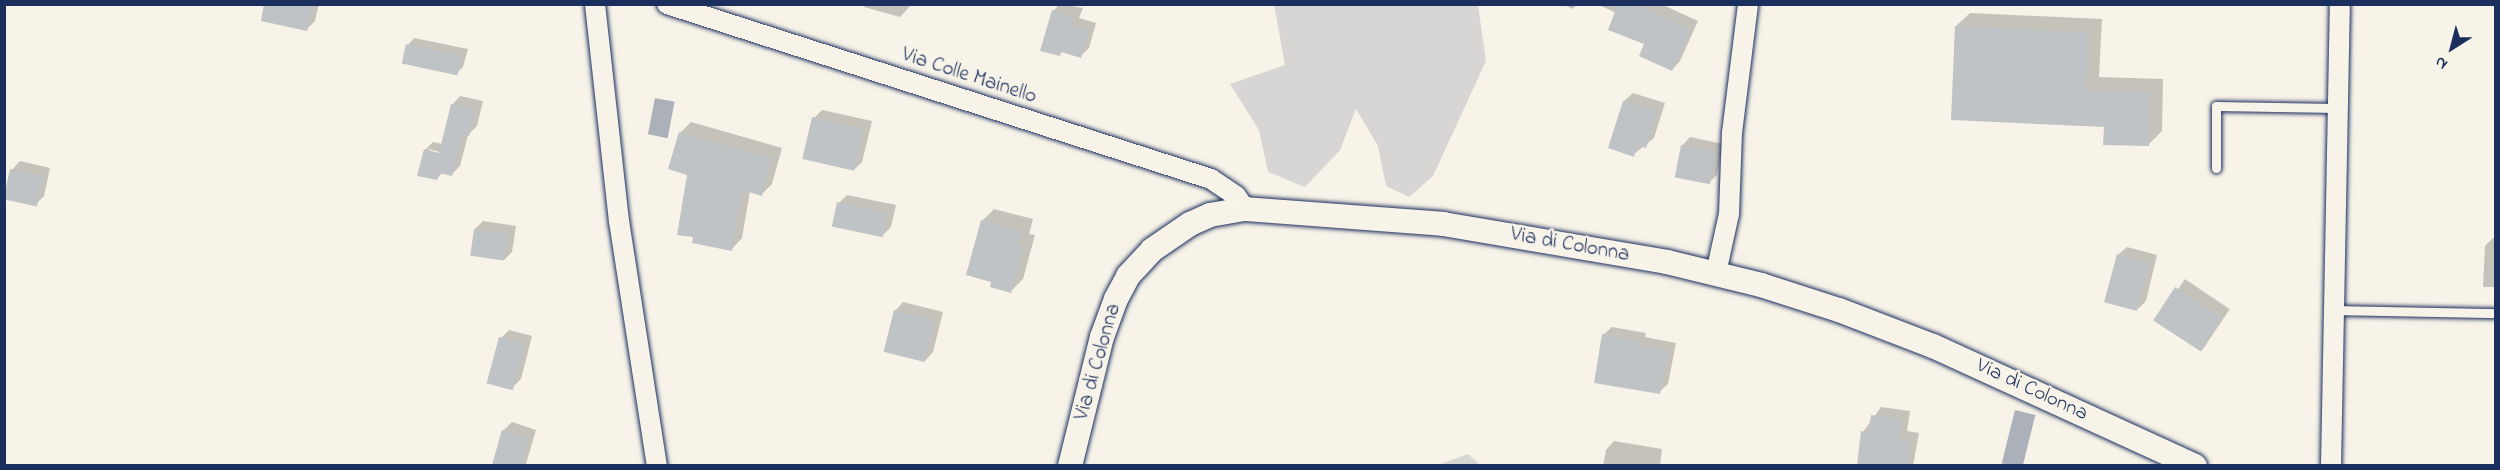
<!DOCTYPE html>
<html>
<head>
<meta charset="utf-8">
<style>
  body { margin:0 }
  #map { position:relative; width:2500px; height:470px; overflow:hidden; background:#f7f3e8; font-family:"Indie Flower",sans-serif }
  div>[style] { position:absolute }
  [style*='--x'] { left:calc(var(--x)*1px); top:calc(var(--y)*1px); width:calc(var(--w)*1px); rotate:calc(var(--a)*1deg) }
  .green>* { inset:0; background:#d7d6d4 }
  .water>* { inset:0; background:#acb0b9; transform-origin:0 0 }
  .shadow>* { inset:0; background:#0003; transform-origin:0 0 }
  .building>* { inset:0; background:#c0c3c5; transform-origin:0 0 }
  .roads { filter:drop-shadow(0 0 2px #1b2f5e) drop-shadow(0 0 2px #1b2f5e) }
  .service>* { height:9px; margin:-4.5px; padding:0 4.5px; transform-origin:4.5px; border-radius:4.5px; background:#f7f3e8 }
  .minor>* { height:20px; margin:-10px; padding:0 10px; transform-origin:10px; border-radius:10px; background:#f7f3e8 }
  .tertiary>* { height:24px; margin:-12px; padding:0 12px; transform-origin:12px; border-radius:12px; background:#f7f3e8 }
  span { translate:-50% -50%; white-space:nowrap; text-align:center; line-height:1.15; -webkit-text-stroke:4.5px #f7f3e8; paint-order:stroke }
  .street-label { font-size:21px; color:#1b2f5e }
  .frame { position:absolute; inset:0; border:6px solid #1b2f5e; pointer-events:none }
  .north { position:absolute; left:2422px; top:18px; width:60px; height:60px; -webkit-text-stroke:4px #f7f3e8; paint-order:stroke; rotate:216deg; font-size:16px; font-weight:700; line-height:24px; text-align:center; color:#1b2f5e }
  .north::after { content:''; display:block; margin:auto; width:21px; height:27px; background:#1b2f5e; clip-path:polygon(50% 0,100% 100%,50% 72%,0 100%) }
</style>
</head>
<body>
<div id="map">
  <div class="green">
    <i style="clip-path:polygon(1274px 5px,1478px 5px,1486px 61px,1433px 176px,1409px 197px,1386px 186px,1378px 146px,1356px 109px,1340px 150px,1305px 187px,1268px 172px,1259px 130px,1230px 84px,1285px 65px)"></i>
    <i style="clip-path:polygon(1468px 454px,1480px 465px,1437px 465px)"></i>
  </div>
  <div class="water">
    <i style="left:655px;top:98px;width:20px;height:37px;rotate:11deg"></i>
    <i style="left:2015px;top:410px;width:21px;height:55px;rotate:14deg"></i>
  </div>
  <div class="shadow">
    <i style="clip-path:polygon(266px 4px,319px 4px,315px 21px,307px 29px)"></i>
    <i style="clip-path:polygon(865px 4px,912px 4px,900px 17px,864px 7px)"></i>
    <i style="clip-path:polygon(1060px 4px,1083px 8px,1079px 18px,1096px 23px,1089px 48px,1080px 57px,1063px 51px,1059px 55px,1042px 50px,1054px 10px)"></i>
    <i style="clip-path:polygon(1562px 4px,1577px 4px,1573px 9px)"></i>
    <i style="clip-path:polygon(1597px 4px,1661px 4px,1698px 21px,1680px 61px,1672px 70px,1616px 13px)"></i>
    <i style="clip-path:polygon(1970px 13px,2102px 19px,2099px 77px,2163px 79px,2162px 131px,2148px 145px,2105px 126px,1956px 26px)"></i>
    <i style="clip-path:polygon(414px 38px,468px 49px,463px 67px,456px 74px,408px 45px)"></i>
    <i style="clip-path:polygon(1633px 93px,1665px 103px,1654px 138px,1633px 155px,1610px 147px,1624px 101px)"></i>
    <i style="clip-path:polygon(evenodd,460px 96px,483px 101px,477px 126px,468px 135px,460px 166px,452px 174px,443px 172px,437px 179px,425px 150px,433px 142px,443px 144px,452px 105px,460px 96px,429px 149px,446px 154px,446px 156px,429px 152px,429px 149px)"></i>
    <i style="clip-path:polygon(822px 110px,872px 121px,862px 162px,854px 170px,814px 118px)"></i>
    <i style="clip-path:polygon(691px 122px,782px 148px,772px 184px,762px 194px,750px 191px,742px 238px,732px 249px,689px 174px,680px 133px)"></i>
    <i style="clip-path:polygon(1690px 137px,1723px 144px,1717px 175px,1708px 183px,1682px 146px)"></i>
    <i style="clip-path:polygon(20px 161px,50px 168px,44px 196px,35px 205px,12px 170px)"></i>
    <i style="clip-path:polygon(847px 195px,896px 205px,891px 227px,882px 236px,839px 203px)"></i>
    <i style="clip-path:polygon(994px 209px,1033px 219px,1029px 234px,1035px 235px,1023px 279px,1011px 291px,982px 221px)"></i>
    <i style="clip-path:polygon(483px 221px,516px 226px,512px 252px,504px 260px,475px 229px)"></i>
    <i style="clip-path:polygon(2493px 238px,2496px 238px,2496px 287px,2483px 287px,2485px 246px)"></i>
    <i style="clip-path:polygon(2127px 247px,2157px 255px,2146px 301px,2138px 309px,2118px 255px)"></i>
    <i style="left:2185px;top:279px;width:54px;height:51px;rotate:34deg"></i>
    <i style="clip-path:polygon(903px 302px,943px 312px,933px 352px,925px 361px,895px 311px)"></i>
    <i style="clip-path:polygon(1612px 327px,1646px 333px,1645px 337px,1676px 343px,1668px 384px,1659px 392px,1603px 335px)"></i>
    <i style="clip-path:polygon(509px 330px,532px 336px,521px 379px,512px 388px,501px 338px)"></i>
    <i style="clip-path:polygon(1881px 407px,1910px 411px,1907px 431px,1919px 433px,1913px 466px,1858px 465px,1863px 432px)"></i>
    <i style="clip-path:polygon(512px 422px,536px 430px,526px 464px,493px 465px,503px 431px)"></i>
    <i style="clip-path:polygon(1614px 441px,1662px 449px,1660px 466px,1603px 466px,1606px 450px)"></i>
  </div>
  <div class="building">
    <i style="clip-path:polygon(264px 4px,313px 4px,307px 31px,261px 21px)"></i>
    <i style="clip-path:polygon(1618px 4px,1634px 4px,1691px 29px,1672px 71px,1639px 56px,1644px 44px,1608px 30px)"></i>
    <i style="clip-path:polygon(1052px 10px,1075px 17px,1072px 26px,1089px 31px,1081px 58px,1061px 52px,1060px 56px,1040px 51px)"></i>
    <i style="clip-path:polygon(1955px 26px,2089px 32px,2086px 90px,2150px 92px,2149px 146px,2103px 145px,2104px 127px,1951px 120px)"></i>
    <i style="left:406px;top:44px;width:57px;height:20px;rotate:12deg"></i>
    <i style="clip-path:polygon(1623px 101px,1658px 111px,1646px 148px,1637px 145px,1634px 157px,1608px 148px)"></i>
    <i style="clip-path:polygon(451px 104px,475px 109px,469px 136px,463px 135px,452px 176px,439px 173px,437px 180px,417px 176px,424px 149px,439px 153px)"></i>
    <i style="left:812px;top:117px;width:53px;height:43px;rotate:13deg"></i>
    <i style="clip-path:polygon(679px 132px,772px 158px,762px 196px,742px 190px,732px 251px,692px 243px,693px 237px,677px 235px,687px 175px,668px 169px)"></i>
    <i style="left:1681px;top:145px;width:36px;height:33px;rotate:11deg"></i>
    <i style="left:10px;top:169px;width:34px;height:31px;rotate:12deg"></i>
    <i style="left:837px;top:202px;width:52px;height:25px;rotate:12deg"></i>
    <i style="clip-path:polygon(981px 220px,1022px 231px,1018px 245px,1024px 247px,1011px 293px,990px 287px,991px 282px,966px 275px)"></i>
    <i style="left:474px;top:229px;width:34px;height:27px;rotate:8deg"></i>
    <i style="left:2117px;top:254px;width:34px;height:50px;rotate:15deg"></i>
    <i style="left:2175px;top:287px;width:56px;height:40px;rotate:33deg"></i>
    <i style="left:894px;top:310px;width:42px;height:43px;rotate:14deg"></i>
    <i style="clip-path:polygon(1602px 334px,1638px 341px,1638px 345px,1669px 351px,1660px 394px,1594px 383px)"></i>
    <i style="left:499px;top:337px;width:27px;height:48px;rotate:15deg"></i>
    <i style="clip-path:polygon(1871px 415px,1902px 419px,1899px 439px,1911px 441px,1908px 465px,1857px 465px,1861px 431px,1869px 433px)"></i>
    <i style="clip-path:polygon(502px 430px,529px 438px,521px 465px,492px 465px)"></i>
  </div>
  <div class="roads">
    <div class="service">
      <i style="--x:2216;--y:168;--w:62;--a:-90"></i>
      <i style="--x:2216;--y:106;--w:121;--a:0.9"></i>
      <i style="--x:2335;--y:310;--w:161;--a:1.1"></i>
    </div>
    <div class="minor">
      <i style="--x:595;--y:4;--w:218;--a:83.7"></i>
      <i style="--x:619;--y:221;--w:248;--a:81.2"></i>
      <i style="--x:667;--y:4;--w:571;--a:17.83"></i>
      <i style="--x:1211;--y:179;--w:30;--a:34"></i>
      <i style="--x:1236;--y:196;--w:16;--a:55"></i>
      <i style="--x:1716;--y:273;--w:60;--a:-77.6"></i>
      <i style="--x:1729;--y:214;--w:81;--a:-87.9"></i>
      <i style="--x:1732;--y:133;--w:130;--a:-82.9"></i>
      <i style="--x:2331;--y:466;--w:462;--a:-88.9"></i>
    </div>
    <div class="tertiary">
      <i style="--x:1070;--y:466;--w:133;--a:-76.1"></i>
      <i style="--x:1102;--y:337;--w:40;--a:-69.8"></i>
      <i style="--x:1116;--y:299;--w:26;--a:-62"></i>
      <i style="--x:1128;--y:276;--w:35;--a:-47"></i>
      <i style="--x:1152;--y:250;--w:46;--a:-34.4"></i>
      <i style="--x:1190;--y:224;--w:22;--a:-24"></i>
      <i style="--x:1210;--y:215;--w:36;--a:-10"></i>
      <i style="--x:1245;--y:209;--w:199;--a:4.3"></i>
      <i style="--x:1443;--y:224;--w:227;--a:9.6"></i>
      <i style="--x:1667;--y:262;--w:97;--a:13.7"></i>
      <i style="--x:1761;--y:285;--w:82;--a:17.8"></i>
      <i style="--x:1839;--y:310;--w:101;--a:21"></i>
      <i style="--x:1933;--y:346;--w:288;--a:24.6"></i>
    </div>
  </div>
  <div class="street-label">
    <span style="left:969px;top:76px;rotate:18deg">Via Colle Mainello</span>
    <span style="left:1570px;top:245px;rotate:10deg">Via di Colonna</span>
    <span style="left:1098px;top:362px;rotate:-74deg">Via di Colonna</span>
    <span style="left:2032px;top:390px;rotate:25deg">Via di Colonna</span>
  </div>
  <div class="frame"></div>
  <div class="north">N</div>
</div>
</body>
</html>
